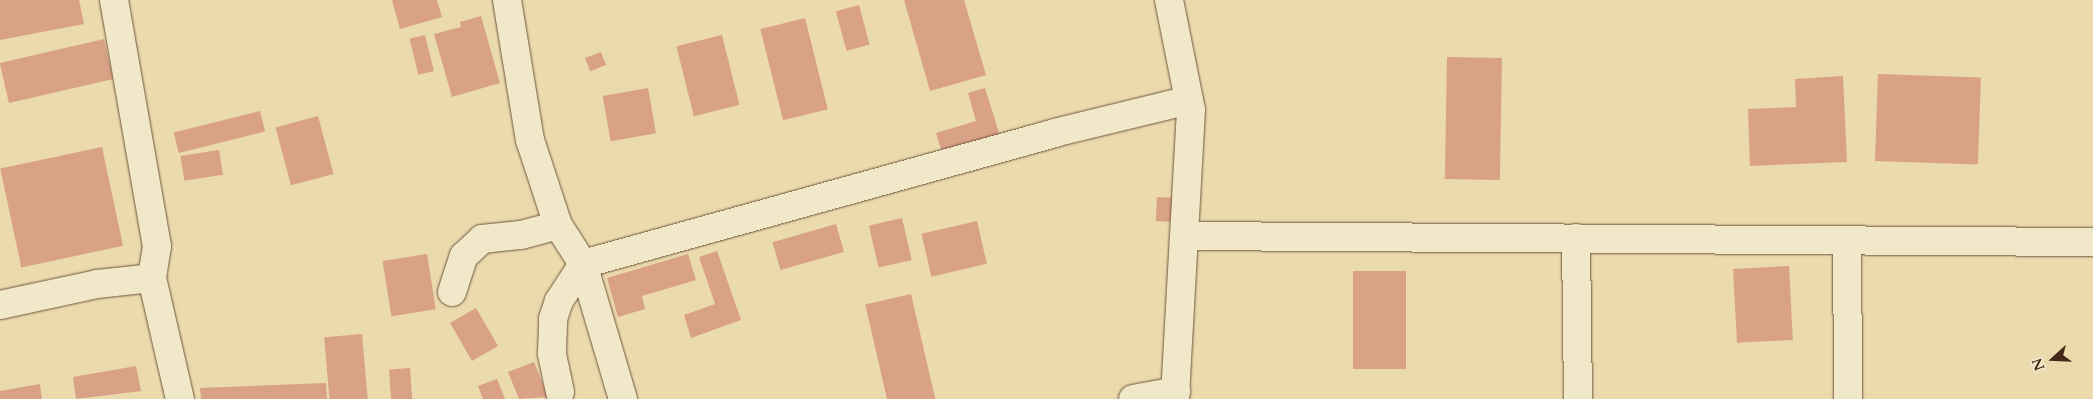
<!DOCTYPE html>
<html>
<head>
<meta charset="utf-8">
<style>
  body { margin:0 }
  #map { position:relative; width:2093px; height:399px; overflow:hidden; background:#eadaac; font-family:Cardo,serif }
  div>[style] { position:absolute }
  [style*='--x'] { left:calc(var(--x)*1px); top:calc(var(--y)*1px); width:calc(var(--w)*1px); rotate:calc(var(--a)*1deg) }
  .building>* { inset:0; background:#d9a186; transform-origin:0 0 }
  .roads { filter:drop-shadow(0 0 1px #6f553d) drop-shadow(0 0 1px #6f553d) }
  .minor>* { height:28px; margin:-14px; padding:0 14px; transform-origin:14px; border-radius:14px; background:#f1e7c9 }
  .tertiary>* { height:28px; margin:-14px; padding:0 14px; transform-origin:14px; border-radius:14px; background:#f1e7c9 }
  span { translate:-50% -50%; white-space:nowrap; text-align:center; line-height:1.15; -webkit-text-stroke:4px #f1e7c9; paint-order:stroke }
  .north { position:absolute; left:2028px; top:334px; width:50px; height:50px; -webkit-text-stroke:4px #f1e7c9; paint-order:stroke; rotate:250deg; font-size:14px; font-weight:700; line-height:20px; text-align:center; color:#462918 }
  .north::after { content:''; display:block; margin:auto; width:18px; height:22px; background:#462918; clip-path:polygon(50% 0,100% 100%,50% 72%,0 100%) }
</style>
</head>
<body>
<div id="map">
  <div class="building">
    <i style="clip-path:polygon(0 0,79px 0,84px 24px,0 40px)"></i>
    <i style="clip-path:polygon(392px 0,437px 0,442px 17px,400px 29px)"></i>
    <i style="clip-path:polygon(904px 0,964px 0,986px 75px,930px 91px)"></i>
    <i style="left:859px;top:5px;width:41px;height:24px;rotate:75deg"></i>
    <i style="clip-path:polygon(481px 16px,500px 83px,452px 97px,434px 34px,461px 27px,460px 22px)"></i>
    <i style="left:805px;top:18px;width:94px;height:46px;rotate:76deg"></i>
    <i style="left:425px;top:35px;width:37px;height:16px;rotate:76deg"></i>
    <i style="left:722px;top:35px;width:72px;height:47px;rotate:76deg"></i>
    <i style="left:104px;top:39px;width:41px;height:107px;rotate:77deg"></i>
    <i style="left:601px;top:52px;width:14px;height:17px;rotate:69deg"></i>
    <i style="left:1447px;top:57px;width:55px;height:122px;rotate:1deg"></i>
    <i style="left:1878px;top:74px;width:103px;height:87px;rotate:2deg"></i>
    <i style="clip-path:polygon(1843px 76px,1847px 162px,1750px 166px,1748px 109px,1796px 107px,1795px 79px)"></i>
    <i style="left:648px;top:88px;width:46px;height:46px;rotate:80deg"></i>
    <i style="clip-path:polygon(985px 88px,1000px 136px,942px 153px,936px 133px,976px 121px,968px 93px)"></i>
    <i style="left:260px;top:111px;width:21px;height:89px;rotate:76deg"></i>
    <i style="left:318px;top:116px;width:60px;height:44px;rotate:75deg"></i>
    <i style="left:102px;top:147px;width:101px;height:104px;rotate:78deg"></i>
    <i style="left:219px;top:150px;width:25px;height:39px;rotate:81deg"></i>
    <i style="left:1157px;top:197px;width:18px;height:24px;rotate:3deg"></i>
    <i style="left:902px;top:218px;width:43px;height:34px;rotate:77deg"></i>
    <i style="left:977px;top:221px;width:44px;height:57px;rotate:77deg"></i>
    <i style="left:836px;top:224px;width:29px;height:66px;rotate:74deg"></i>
    <i style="clip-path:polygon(717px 251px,741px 320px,691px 338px,684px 315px,715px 304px,699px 257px)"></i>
    <i style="left:427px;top:254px;width:56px;height:45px;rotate:81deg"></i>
    <i style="clip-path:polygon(688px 254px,696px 280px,642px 296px,645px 309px,618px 317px,607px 278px)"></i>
    <i style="left:1789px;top:266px;width:74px;height:56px;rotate:87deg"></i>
    <i style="left:1353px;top:271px;width:53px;height:98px"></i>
    <i style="left:911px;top:294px;width:108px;height:47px;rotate:77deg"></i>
    <i style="left:476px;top:308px;width:44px;height:30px;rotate:60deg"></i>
    <i style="left:362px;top:334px;width:65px;height:38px;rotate:85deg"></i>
    <i style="clip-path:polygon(534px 362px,548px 397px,519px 399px,508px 372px)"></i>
    <i style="clip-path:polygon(136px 366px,141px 391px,76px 399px,73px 377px)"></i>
    <i style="left:410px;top:368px;width:31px;height:21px;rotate:86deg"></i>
    <i style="clip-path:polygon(497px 379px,505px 399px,483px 399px,478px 386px)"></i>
    <i style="clip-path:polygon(326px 383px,327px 399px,201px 399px,200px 388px)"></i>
    <i style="clip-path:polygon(40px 384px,42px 399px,0 399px,0 391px)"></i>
  </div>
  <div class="roads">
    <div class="minor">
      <i style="--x:114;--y:0;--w:250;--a:80.1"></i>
      <i style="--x:157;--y:246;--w:32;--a:99"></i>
      <i style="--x:152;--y:278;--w:124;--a:77"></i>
      <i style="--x:507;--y:0;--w:142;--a:80.7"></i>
      <i style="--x:530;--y:140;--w:89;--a:71.8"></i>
      <i style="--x:558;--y:225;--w:46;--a:57.3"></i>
      <i style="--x:583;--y:264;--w:141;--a:73.5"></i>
      <i style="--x:1185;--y:236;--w:908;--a:0.38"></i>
      <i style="--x:1576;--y:238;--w:161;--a:89.3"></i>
      <i style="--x:1847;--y:241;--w:158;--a:89.6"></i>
      <i style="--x:452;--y:292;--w:38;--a:-72"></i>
      <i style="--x:464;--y:256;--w:25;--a:-43"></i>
      <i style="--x:482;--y:239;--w:39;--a:-6"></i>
      <i style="--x:521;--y:235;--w:38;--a:-15"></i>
      <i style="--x:0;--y:305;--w:99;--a:-12.2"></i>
      <i style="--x:97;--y:284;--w:55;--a:-6.2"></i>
      <i style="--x:560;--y:392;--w:40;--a:-102"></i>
      <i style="--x:552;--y:353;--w:34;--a:-88"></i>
      <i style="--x:553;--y:319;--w:19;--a:-72"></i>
      <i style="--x:559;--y:301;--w:44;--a:-57"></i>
      <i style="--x:583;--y:264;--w:489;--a:-15.5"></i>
      <i style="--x:1054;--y:133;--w:139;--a:-13.7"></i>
      <i style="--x:1133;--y:399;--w:44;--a:-10.5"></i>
    </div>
    <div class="tertiary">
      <i style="--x:1169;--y:0;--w:112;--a:78.7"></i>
      <i style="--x:1191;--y:110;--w:289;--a:93.2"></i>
    </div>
  </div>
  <div class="north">N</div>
</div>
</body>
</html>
